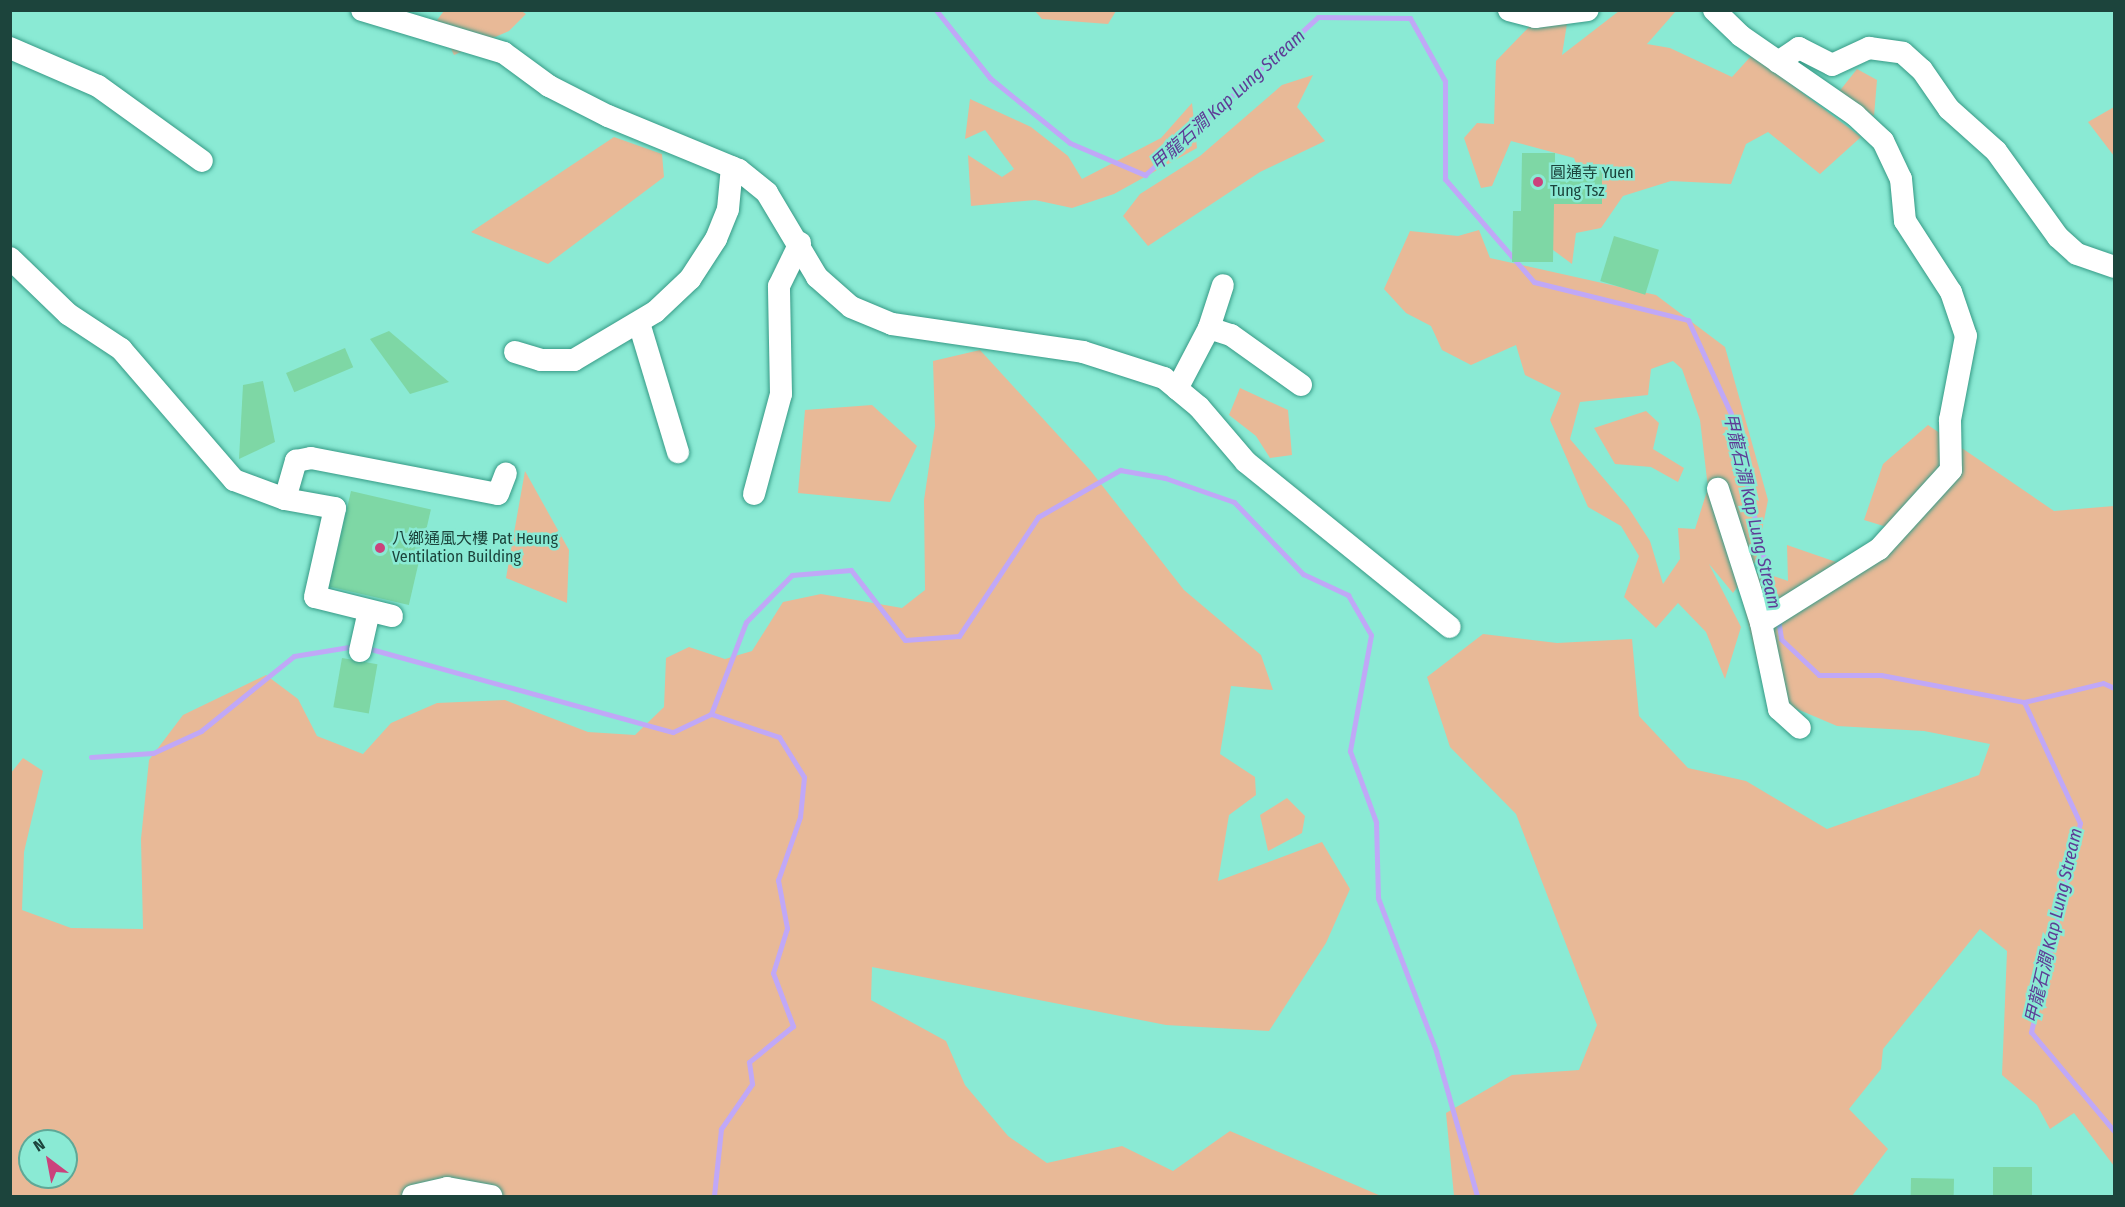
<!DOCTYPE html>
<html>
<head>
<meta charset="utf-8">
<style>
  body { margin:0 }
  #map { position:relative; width:2125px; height:1207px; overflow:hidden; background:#8aead4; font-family:"Fira Sans Condensed","Noto Sans TC",sans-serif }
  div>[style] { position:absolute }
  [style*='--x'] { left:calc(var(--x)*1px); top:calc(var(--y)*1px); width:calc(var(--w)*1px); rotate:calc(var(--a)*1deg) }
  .green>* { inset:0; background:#e8b997 }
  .stream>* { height:5px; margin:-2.5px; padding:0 2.5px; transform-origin:2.5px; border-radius:2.5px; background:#c0a8f7 }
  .building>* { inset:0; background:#7ed7a5; transform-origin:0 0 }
  .roads { filter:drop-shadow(0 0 2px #369a86) drop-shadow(0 0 2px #369a86) }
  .minor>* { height:22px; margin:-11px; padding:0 11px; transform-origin:11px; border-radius:11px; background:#fff }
  .dots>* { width:16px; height:16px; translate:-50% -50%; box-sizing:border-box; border:3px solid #8aead4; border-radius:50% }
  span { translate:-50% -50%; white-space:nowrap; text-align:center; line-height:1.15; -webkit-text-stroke:5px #8aead4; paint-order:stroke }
  .poi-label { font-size:16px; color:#1c443c }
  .left { translate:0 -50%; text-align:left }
  .water-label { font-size:18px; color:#5e3c96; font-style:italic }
  .frame { position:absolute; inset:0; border:12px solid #1c443c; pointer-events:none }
  .north { position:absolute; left:18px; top:1129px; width:60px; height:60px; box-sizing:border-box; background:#8aead4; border:2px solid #5ea897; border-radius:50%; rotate:328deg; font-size:16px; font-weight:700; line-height:24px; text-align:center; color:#1c443c }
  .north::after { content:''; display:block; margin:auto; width:21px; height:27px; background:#cb427c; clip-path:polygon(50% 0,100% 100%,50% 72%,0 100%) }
</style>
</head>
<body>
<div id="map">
  <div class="green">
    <i style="clip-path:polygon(520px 10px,526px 14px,509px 31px,454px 55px,437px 20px,444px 11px)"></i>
    <i style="clip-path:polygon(1527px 10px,1569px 11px,1562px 55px,1619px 11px,1676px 11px,1647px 44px,1670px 48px,1732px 77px,1752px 55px,1861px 137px,1820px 174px,1768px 132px,1746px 144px,1731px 184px,1671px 181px,1623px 196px,1601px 228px,1576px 233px,1572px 264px,1541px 241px,1537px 175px,1583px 182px,1574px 158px,1511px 141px,1492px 186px,1481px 188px,1464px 138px,1477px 123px,1494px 124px,1496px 61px,1529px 27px)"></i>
    <i style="clip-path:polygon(1035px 11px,1116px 11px,1108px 24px,1042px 19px)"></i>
    <i style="clip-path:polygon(1857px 69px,1877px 80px,1874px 116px,1838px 93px)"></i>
    <i style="clip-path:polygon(1313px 75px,1297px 107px,1325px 141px,1260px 172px,1148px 246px,1123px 216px,1140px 194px,1200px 156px,1282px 85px)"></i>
    <i style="clip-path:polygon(970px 99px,1031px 127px,1068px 156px,1082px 179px,1161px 138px,1192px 103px,1197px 148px,1114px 194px,1072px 208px,1035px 200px,971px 206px,968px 155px,1002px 177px,1014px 169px,985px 130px,965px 139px)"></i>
    <i style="clip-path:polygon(2114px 107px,2114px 156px,2088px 122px)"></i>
    <i style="clip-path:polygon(614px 137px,662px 154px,664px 177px,548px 264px,471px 232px)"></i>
    <i style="clip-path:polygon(evenodd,1479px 230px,1490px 258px,1656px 295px,1725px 347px,1768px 500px,1756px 561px,1733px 593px,1709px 564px,1741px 627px,1725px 679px,1706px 632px,1678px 603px,1656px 628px,1624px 597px,1639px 556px,1621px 526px,1588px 507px,1550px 420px,1561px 393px,1525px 375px,1516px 345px,1471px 365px,1442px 350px,1431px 326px,1406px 313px,1384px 289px,1410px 231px,1458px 236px,1479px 230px,1673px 361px,1682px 369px,1700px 420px,1708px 488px,1695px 529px,1678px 528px,1680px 559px,1663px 584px,1650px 541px,1628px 507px,1570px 439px,1580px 402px,1648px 395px,1651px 369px,1673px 361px)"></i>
    <i style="clip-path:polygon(evenodd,980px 350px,1090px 470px,1184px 590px,1261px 655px,1273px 690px,1231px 686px,1220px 754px,1255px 777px,1256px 795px,1229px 815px,1218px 881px,1322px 842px,1350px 889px,1326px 943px,1269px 1031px,1166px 1025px,872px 967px,871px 1000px,946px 1041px,965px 1085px,1008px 1136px,1047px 1163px,1122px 1146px,1173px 1171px,1230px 1131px,1381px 1196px,11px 1196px,10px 774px,23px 758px,43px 771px,24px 852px,22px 910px,71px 928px,143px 929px,141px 839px,149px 760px,183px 715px,266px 675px,298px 699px,317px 736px,363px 754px,391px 723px,437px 703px,505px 700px,588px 732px,635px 735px,664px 707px,666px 658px,689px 647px,725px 659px,752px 651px,783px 602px,821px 594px,902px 608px,925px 590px,924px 500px,935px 426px,933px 361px,980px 350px,30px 1141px,66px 1141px,66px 1177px,30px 1177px,30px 1141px)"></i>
    <i style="clip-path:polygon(1240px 388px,1288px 410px,1292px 455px,1270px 458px,1256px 436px,1229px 415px)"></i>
    <i style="clip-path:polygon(872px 405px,917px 446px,890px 502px,798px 493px,805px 410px)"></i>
    <i style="clip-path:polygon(1646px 411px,1659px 423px,1653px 449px,1684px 468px,1678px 482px,1651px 467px,1615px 464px,1594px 428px)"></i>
    <i style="clip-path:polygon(1928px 425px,2054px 511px,2114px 506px,2114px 1166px,2074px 1113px,2050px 1129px,2037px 1105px,2002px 1075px,2007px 951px,1980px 929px,1883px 1049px,1881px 1069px,1849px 1109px,1888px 1149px,1852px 1196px,1454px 1196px,1446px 1113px,1512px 1075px,1579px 1070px,1597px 1025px,1516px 814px,1450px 747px,1427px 677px,1483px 634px,1557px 643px,1632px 639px,1639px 716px,1688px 768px,1746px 781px,1827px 829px,1979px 775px,1990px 744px,1924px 731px,1837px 726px,1790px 706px,1759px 668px,1742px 599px,1759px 571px,1788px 581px,1787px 545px,1839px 563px,1890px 528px,1864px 520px,1883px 464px)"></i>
    <i style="clip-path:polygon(525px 471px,569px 550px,567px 603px,506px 578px)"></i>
    <i style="clip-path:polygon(1287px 798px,1305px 816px,1302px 833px,1268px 851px,1260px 815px)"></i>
  </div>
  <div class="stream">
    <i style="--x:936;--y:10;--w:87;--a:51.5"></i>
    <i style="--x:990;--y:78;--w:103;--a:39.1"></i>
    <i style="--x:1070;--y:143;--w:82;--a:23.1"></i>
    <i style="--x:1145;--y:175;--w:234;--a:-42.4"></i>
    <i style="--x:1318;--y:17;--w:92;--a:0.6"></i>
    <i style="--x:1410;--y:18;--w:72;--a:60.9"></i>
    <i style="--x:1445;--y:81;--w:98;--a:90"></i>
    <i style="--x:1445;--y:179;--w:136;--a:49.2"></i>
    <i style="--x:1534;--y:282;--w:159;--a:13.9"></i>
    <i style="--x:1688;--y:320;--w:103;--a:65.4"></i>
    <i style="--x:1731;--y:414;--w:198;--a:77.2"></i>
    <i style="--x:1778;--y:619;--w:20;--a:81"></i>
    <i style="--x:1781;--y:639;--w:52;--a:43.5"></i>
    <i style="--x:1819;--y:675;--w:62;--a:0"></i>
    <i style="--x:1881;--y:675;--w:146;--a:10.7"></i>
    <i style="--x:2024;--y:702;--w:133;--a:65.2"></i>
    <i style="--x:2080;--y:823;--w:215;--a:103.2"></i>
    <i style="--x:2031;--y:1032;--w:129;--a:50"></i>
    <i style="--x:367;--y:648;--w:317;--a:15.4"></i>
    <i style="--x:673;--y:732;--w:42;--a:-25.3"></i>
    <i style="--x:711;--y:714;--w:72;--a:18.7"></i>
    <i style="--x:779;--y:737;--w:47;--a:58"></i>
    <i style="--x:804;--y:777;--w:40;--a:95.7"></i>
    <i style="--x:800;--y:817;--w:67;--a:109.2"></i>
    <i style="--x:778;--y:880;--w:49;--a:79.4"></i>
    <i style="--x:787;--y:928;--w:47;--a:107.3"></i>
    <i style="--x:773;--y:973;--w:57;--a:69.3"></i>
    <i style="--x:793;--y:1026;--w:57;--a:140.7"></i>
    <i style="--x:749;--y:1062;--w:22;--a:82"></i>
    <i style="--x:752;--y:1084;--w:55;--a:124.6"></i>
    <i style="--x:721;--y:1129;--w:67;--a:96"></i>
    <i style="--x:2024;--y:702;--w:81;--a:-13.5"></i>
    <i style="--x:2103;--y:683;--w:12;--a:24"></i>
    <i style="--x:711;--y:714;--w:98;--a:-69.2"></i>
    <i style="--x:746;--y:622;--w:66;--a:-45.6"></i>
    <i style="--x:792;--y:575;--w:59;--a:-4.8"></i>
    <i style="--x:851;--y:570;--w:88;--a:52.4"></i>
    <i style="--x:905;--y:640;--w:54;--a:-4.2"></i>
    <i style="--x:959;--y:636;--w:143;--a:-56.4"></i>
    <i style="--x:1038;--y:517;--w:95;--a:-29.8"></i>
    <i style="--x:1120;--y:470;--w:46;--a:10.1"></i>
    <i style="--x:1165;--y:478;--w:73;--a:19.2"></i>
    <i style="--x:1234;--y:502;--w:100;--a:46.2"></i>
    <i style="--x:1303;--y:574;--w:50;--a:25"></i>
    <i style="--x:1348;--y:595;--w:46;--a:60.1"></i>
    <i style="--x:1371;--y:635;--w:118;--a:100.3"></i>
    <i style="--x:1350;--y:751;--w:76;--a:69.9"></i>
    <i style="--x:1376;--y:822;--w:76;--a:88.5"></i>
    <i style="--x:1378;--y:898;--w:164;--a:69.2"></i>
    <i style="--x:1436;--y:1051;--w:151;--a:74.2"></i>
    <i style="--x:91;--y:757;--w:62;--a:-3.7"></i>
    <i style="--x:153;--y:753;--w:53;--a:-24.6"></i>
    <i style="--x:201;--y:731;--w:119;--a:-38.9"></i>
    <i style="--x:294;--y:656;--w:62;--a:-9.3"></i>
  </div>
  <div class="building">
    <i style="clip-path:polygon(1522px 153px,1555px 153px,1555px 170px,1602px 170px,1602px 204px,1554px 204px,1553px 262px,1512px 262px,1513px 211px,1521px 211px)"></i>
    <i style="left:1614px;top:236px;width:47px;height:47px;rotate:17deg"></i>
    <i style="clip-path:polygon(389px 331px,449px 382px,410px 394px,370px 339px)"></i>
    <i style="left:345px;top:348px;width:21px;height:64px;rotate:67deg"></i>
    <i style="clip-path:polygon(263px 381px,275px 442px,239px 459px,243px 385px)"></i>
    <i style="left:351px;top:491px;width:82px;height:98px;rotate:13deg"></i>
    <i style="left:342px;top:658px;width:36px;height:50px;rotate:10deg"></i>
    <i style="left:1993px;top:1167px;width:39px;height:30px"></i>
    <i style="left:1911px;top:1178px;width:43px;height:19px;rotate:1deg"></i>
  </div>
  <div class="roads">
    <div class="minor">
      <i style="--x:362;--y:10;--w:148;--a:16.8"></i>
      <i style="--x:504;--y:53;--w:56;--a:36.3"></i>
      <i style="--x:549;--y:86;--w:66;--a:27"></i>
      <i style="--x:608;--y:116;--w:142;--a:22.4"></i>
      <i style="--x:739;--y:170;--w:36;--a:39"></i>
      <i style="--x:767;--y:193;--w:98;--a:59.2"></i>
      <i style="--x:817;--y:277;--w:45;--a:41.4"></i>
      <i style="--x:851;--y:307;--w:44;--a:22.5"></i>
      <i style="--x:892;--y:324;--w:193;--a:8.3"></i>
      <i style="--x:1083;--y:352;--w:85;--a:17.8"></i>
      <i style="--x:1164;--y:378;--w:45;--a:39.6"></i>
      <i style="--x:1199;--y:407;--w:72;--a:49.5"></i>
      <i style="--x:1246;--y:462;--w:262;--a:39"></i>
      <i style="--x:1509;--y:10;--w:27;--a:15"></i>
      <i style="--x:1535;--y:17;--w:53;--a:-7.5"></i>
      <i style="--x:1714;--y:10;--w:37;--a:44"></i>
      <i style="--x:1741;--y:36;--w:139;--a:34.7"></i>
      <i style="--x:1855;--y:115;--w:38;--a:43"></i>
      <i style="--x:1883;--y:141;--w:42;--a:64.7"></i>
      <i style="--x:1901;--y:179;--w:42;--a:84.6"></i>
      <i style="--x:1905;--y:221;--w:85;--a:57.1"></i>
      <i style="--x:1951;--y:292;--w:46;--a:71.2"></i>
      <i style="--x:1966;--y:336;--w:86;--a:100.8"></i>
      <i style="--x:1950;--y:420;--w:50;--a:88.9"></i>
      <i style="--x:1951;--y:470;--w:107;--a:132.3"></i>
      <i style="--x:1879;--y:549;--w:139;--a:147.9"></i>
      <i style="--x:1761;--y:623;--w:141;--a:-107.8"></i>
      <i style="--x:10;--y:48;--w:96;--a:23.4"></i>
      <i style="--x:98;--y:86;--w:128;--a:35.8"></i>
      <i style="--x:1778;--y:62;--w:25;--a:-34"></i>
      <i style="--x:1799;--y:48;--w:37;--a:27"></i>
      <i style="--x:1832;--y:65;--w:41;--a:-24.7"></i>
      <i style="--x:1869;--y:48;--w:34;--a:8"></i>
      <i style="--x:1903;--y:53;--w:25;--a:42"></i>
      <i style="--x:1922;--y:70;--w:47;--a:55.3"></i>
      <i style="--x:1949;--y:109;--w:63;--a:41.8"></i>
      <i style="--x:1996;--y:151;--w:106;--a:54.2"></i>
      <i style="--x:2058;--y:237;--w:25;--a:42"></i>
      <i style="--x:2077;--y:254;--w:39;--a:19"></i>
      <i style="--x:10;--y:258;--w:81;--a:44"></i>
      <i style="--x:68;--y:314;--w:64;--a:33.4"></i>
      <i style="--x:121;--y:349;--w:173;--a:49.2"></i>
      <i style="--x:234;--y:480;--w:54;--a:20.4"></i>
      <i style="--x:639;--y:323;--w:135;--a:73.2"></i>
      <i style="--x:1209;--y:328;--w:23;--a:18"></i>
      <i style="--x:1231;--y:335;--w:86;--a:35.5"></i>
      <i style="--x:515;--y:352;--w:27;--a:17"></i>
      <i style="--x:541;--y:360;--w:33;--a:0"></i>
      <i style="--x:574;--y:360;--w:94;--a:-30.7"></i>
      <i style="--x:655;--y:312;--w:48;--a:-43.3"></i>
      <i style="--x:690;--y:279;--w:48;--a:-57"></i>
      <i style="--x:716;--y:239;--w:32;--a:-68"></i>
      <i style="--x:728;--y:209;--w:42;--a:-84.6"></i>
      <i style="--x:1177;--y:389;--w:69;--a:-62.3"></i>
      <i style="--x:1209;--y:328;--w:45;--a:-72"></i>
      <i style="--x:754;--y:494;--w:104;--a:-74.9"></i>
      <i style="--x:781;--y:394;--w:108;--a:-91.1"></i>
      <i style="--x:779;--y:286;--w:48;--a:-64"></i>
      <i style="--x:392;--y:616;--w:79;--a:-166.1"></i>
      <i style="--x:315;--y:597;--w:91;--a:-77.3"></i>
      <i style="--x:335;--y:508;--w:51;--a:-169.8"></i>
      <i style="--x:285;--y:499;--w:40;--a:-74"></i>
      <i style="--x:296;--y:461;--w:15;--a:-11"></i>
      <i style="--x:311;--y:458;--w:190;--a:10.9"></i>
      <i style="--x:498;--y:494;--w:22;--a:-69"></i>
      <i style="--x:1761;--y:623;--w:88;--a:78.2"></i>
      <i style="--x:1779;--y:709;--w:28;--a:42"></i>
      <i style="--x:360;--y:651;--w:41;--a:-77.3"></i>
      <i style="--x:413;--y:1196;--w:35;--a:-13"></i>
      <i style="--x:447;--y:1188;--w:45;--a:10.3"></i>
    </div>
  </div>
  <div class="dots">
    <i style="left:1538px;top:182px;background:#cb427c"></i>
    <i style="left:380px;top:548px;background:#cb427c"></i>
  </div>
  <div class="poi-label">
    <span class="left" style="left:1550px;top:182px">圓通寺 Yuen<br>Tung Tsz</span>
    <span class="left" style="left:392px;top:548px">八鄉通風大樓 Pat Heung<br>Ventilation Building</span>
  </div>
  <div class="water-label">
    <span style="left:1228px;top:100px;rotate:-42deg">甲龍石澗 Kap Lung Stream</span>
    <span style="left:1752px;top:511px;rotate:77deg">甲龍石澗 Kap Lung Stream</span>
    <span style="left:2054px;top:926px;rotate:-77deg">甲龍石澗 Kap Lung Stream</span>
  </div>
  <div class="frame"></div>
  <div class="north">N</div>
</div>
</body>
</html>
